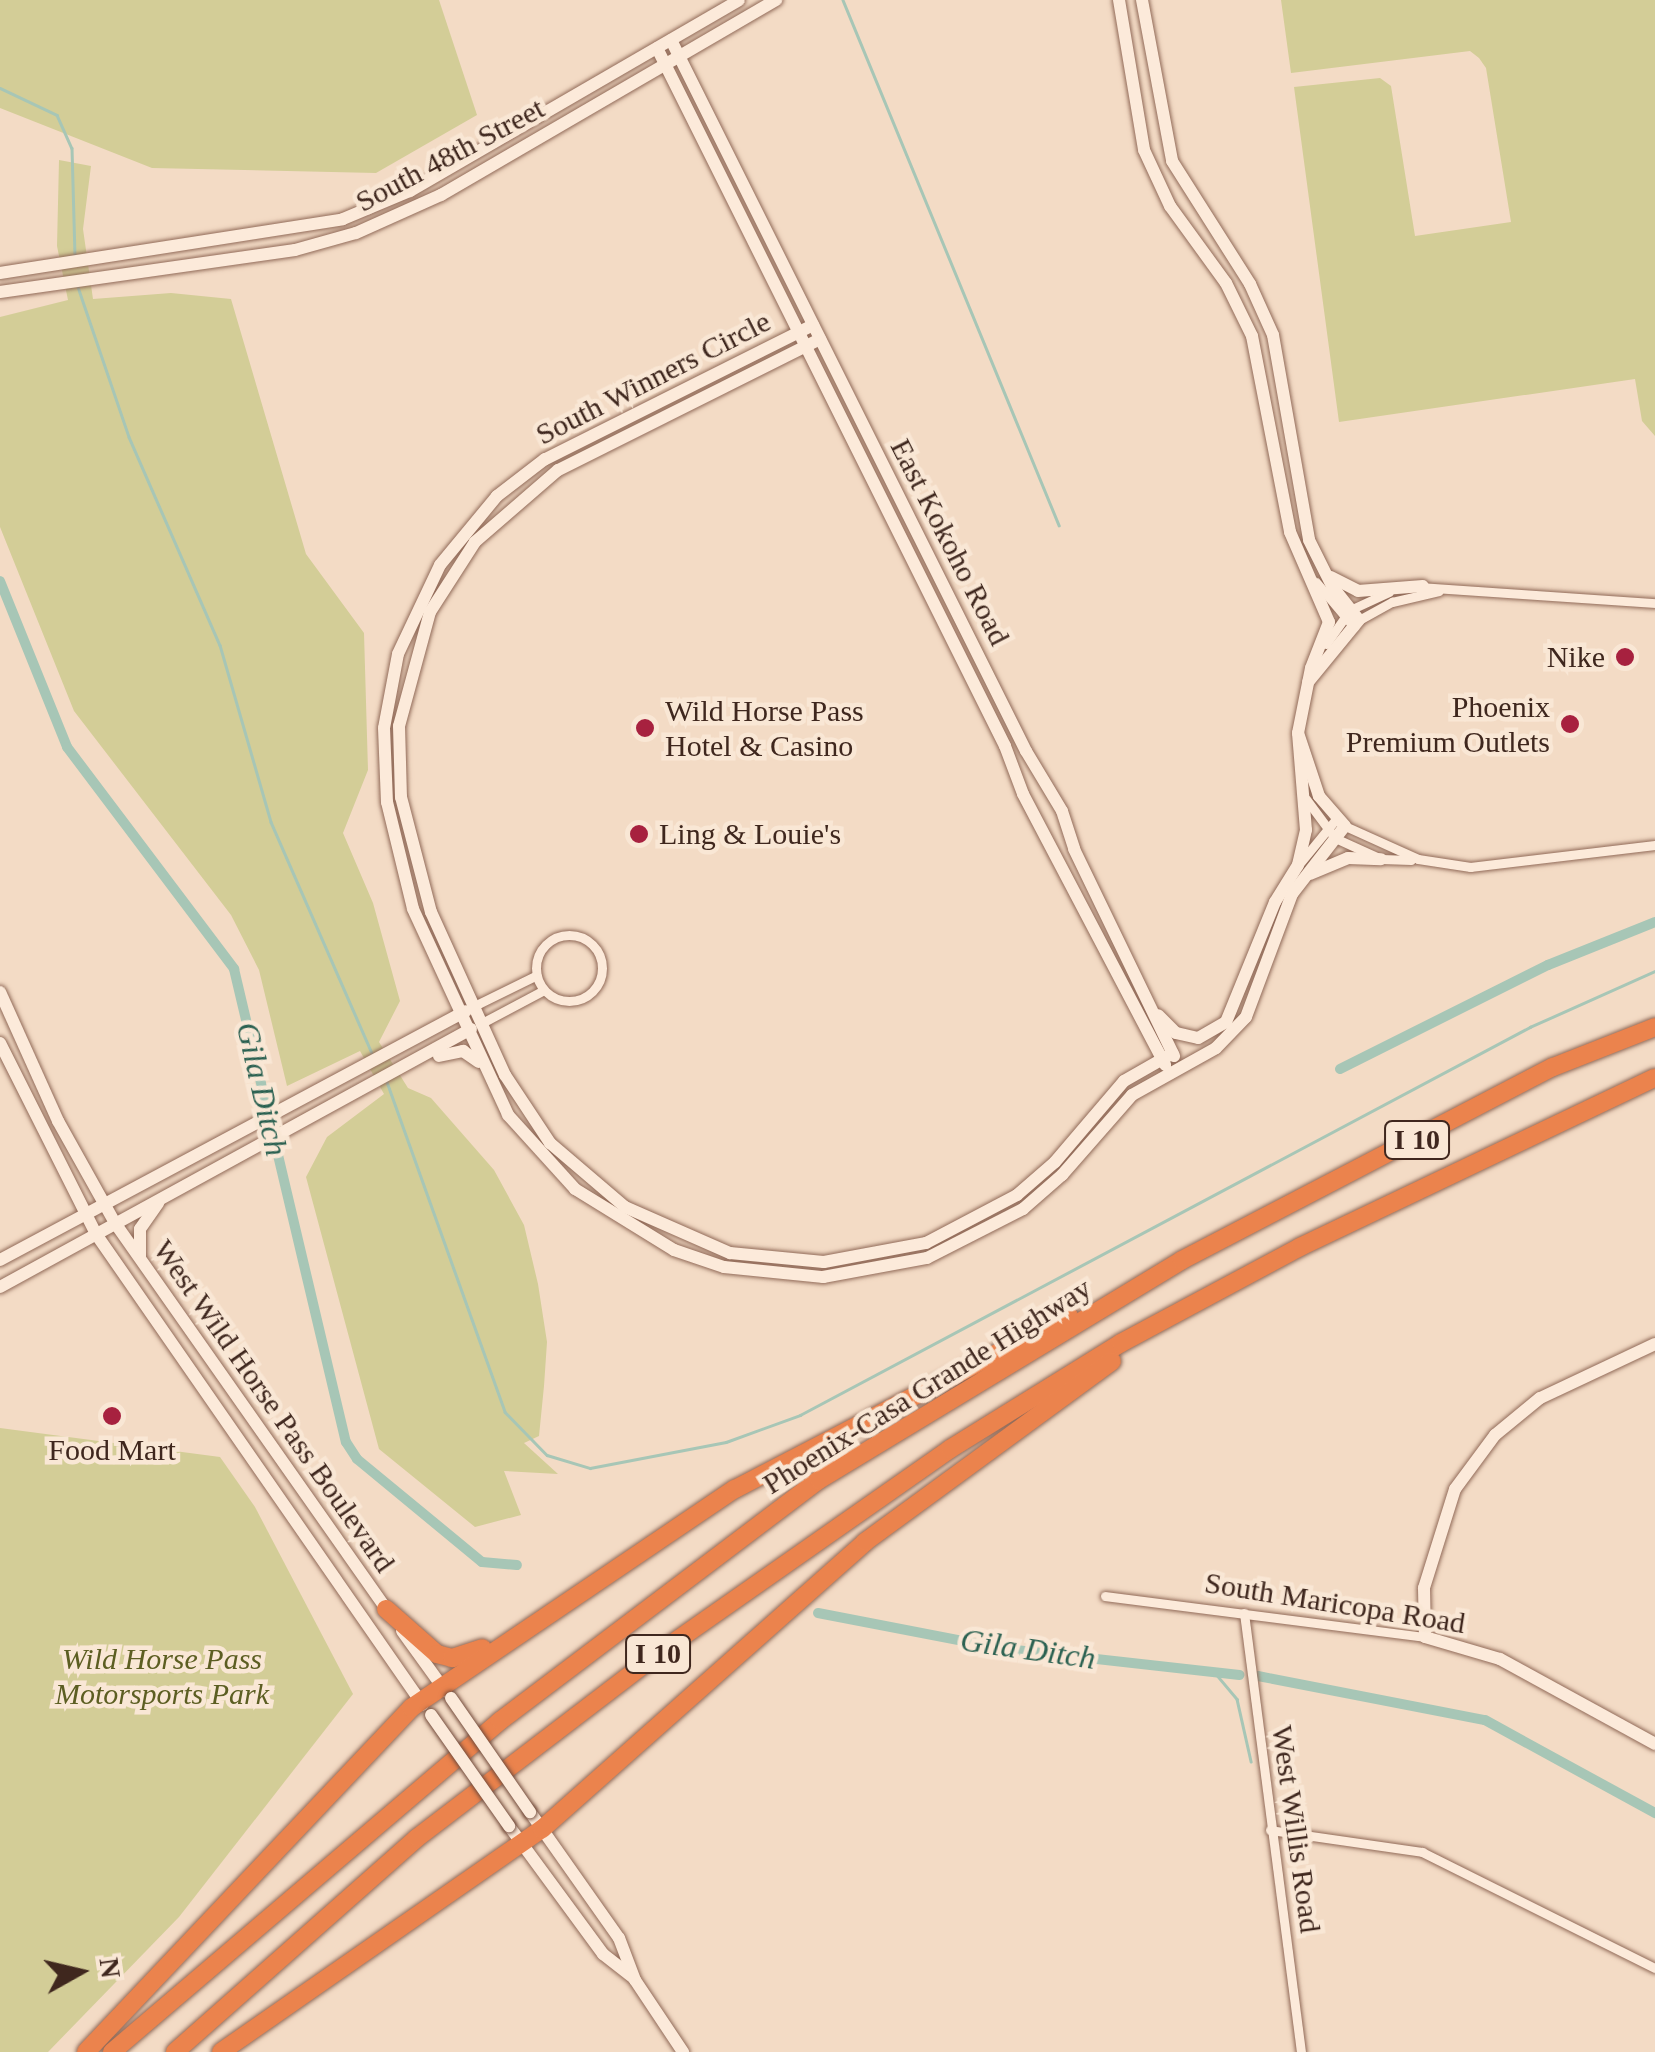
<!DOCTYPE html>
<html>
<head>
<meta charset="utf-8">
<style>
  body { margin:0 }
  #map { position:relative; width:1655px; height:2052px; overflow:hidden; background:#f3dbc5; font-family:"Times New Roman",serif }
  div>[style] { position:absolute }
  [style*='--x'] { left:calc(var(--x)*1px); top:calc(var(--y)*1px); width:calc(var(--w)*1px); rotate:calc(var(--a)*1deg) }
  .green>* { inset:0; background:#d3cd97 }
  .stream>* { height:2.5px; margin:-1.25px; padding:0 1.25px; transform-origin:1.25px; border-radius:1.25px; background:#a7c6b6 }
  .canal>* { height:10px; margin:-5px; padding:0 5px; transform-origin:5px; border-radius:5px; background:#a7c6b6 }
  .roads { filter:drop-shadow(0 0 2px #916a58) drop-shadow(0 0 2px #916a58) }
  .street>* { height:9px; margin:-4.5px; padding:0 4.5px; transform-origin:4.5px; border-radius:4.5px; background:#fceada }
  .street>.ring { margin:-4.5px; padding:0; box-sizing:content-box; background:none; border:9px solid #fceada; border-radius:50% }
  .secondary>* { height:12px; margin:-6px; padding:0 6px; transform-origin:6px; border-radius:6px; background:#fceada }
  .highway>* { height:18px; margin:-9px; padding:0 9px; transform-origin:9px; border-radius:9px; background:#eb834d }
  .bridges { filter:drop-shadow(0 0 2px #734b3b) drop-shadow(0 0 2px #734b3b) }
  .secondary-bridge>* { height:12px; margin:-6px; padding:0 6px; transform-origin:6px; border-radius:6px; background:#fceada }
  .dots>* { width:28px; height:28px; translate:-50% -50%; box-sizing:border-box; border:5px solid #f9e7d5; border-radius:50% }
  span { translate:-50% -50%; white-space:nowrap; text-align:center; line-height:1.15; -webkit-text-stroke:9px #f9e7d5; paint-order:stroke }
  .shield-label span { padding:2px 8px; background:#f9e7d5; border:2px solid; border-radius:8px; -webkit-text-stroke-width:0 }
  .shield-label { font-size:28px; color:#3f271e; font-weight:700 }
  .street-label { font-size:30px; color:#3f271e }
  .poi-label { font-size:30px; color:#3f271e }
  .right { translate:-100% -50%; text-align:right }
  .left { translate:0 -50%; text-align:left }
  .park-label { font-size:30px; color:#5c5e22; font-style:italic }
  .water-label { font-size:32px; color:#2b6151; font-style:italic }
  .north { position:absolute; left:30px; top:1922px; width:100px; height:100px; -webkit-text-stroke:8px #f9e7d5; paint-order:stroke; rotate:82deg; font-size:28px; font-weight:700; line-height:40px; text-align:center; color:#3f271e }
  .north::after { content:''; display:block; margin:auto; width:35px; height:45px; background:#3f271e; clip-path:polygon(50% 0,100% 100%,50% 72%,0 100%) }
</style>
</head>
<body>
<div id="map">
  <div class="green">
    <i style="clip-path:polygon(0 0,439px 0,477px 115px,376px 173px,152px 168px,0 108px)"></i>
    <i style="clip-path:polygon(1281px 0,1655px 0,1655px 436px,1642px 421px,1635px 379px,1339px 422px,1294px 87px,1380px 78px,1391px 86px,1415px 236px,1511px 222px,1486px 68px,1479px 58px,1470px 51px,1291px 73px)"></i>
    <i style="clip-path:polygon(59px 160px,91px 166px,83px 229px,93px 299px,171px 293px,231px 299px,306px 554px,364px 633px,368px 770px,343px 833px,373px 903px,400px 1001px,379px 1042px,408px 1088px,431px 1098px,494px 1170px,524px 1225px,538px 1284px,547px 1342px,544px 1386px,539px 1436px,524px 1443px,558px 1474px,504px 1471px,521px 1515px,475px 1527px,379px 1449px,306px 1177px,327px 1137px,384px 1094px,360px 1051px,287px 1086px,259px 970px,231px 915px,74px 711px,0 527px,0 317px,68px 300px,57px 246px)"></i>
    <i style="clip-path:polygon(0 1428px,220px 1457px,255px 1507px,353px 1694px,179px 1917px,48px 2052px,0 2052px)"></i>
  </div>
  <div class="stream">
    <i style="--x:843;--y:0;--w:568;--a:67.64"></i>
    <i style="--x:0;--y:88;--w:63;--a:25.3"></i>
    <i style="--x:57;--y:115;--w:36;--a:66"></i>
    <i style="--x:72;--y:148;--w:106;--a:88.4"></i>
    <i style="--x:78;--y:287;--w:158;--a:71.2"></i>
    <i style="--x:129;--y:437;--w:227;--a:66.4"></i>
    <i style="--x:220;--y:645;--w:184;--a:73.9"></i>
    <i style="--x:271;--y:822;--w:252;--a:66.4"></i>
    <i style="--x:387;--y:1082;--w:350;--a:70.3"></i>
    <i style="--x:505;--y:1412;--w:60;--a:45.7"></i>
    <i style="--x:547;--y:1455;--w:45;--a:16.8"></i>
    <i style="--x:590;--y:1468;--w:138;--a:-10.8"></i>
    <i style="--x:726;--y:1442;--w:79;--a:-20"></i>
    <i style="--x:800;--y:1415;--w:827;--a:-27.99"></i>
    <i style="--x:1530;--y:1027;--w:137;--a:-24.1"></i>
    <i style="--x:1216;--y:1674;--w:33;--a:50"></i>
    <i style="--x:1237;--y:1699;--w:64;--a:77.3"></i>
  </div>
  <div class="canal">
    <i style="--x:0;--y:581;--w:179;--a:68"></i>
    <i style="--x:67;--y:747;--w:278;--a:53"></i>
    <i style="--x:234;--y:969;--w:486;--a:76.7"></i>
    <i style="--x:346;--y:1442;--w:20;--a:57"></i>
    <i style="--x:357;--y:1459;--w:162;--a:39.5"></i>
    <i style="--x:482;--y:1562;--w:35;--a:5"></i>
    <i style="--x:1340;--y:1069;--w:233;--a:-26.6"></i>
    <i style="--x:1548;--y:965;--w:115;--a:-21.9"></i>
    <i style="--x:818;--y:1613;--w:184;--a:10.9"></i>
    <i style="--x:999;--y:1648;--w:242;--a:6.4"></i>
    <i style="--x:1258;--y:1676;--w:231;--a:11"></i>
    <i style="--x:1485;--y:1720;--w:194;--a:28.7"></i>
  </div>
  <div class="roads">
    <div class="street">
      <i style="--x:1316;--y:582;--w:59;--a:49.8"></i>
      <i style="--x:1419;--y:587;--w:237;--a:3.9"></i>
      <i style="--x:1359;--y:620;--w:38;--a:-29"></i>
      <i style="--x:1392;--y:602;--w:48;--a:-13.2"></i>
      <i style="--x:1326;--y:644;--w:42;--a:-54.8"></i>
      <i style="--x:1350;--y:610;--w:43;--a:-24.8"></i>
      <i style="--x:1306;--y:799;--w:49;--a:53.4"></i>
      <i style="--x:1335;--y:838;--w:51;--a:24.5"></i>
      <i style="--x:1381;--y:859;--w:30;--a:2"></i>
      <i style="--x:1345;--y:826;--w:80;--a:24.3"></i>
      <i style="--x:1418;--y:859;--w:53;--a:8.7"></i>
      <i style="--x:1470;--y:867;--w:186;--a:-6.8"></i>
      <i style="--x:1300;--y:863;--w:57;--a:-50.7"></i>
      <i class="ring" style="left:536px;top:935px;width:57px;height:57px"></i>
      <i style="--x:472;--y:1007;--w:72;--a:-26.2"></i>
      <i style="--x:480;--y:1024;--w:72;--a:-28"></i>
      <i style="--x:1105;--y:1596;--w:323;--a:7.3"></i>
      <i style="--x:1244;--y:1613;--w:443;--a:82.6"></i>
      <i style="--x:1270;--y:1830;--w:154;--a:8.2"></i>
      <i style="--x:1422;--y:1852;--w:260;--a:26.5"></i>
    </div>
    <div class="secondary">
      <i style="--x:1119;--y:0;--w:152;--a:80.5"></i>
      <i style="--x:1144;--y:150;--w:62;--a:65.1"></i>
      <i style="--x:1170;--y:206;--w:95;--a:54"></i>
      <i style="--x:1226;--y:283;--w:59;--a:63.9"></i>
      <i style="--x:1252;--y:336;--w:200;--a:79"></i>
      <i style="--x:1290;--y:532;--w:98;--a:66.6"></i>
      <i style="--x:1329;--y:622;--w:49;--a:111.4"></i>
      <i style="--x:1311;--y:668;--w:66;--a:101.3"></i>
      <i style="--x:1298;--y:733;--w:97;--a:85.3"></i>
      <i style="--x:1306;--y:830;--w:36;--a:103"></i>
      <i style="--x:1298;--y:865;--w:44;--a:121.9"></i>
      <i style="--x:1275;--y:902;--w:130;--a:112.2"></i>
      <i style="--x:1226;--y:1022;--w:32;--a:150"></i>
      <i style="--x:1198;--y:1038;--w:23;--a:-167"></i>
      <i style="--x:1176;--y:1033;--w:25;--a:-135"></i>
      <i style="--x:1142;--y:0;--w:164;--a:79.4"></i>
      <i style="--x:1172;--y:161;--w:146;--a:57.6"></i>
      <i style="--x:1250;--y:284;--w:56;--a:65.7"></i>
      <i style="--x:1273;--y:335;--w:208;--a:80"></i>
      <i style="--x:1309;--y:540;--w:51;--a:63.4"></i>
      <i style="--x:1332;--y:586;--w:43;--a:51.5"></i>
      <i style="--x:1359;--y:620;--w:80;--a:129.4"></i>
      <i style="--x:671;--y:40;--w:795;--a:63.47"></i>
      <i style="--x:1026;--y:751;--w:70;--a:59"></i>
      <i style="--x:1062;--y:811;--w:40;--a:72"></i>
      <i style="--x:1074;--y:849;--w:230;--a:64.2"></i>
      <i style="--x:657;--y:48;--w:780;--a:63.5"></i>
      <i style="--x:1005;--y:746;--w:51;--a:69.4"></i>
      <i style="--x:1023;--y:794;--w:306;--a:62.3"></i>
      <i style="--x:0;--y:273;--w:347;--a:-8.9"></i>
      <i style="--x:343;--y:219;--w:73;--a:-22.7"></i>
      <i style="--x:410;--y:191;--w:380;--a:-30.1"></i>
      <i style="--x:0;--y:292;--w:298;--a:-8.1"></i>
      <i style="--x:295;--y:250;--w:63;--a:-15.6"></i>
      <i style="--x:356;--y:233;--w:93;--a:-24.1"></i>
      <i style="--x:441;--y:195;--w:388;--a:-30.2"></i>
      <i style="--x:813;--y:325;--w:300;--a:153.4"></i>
      <i style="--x:545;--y:459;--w:61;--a:142.4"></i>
      <i style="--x:497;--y:496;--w:89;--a:129.6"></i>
      <i style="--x:440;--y:565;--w:98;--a:115.3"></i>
      <i style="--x:398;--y:654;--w:75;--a:100.7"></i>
      <i style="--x:384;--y:728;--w:74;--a:87.7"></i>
      <i style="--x:387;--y:802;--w:110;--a:76.3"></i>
      <i style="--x:413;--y:909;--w:227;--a:65.2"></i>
      <i style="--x:508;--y:1115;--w:100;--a:47.8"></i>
      <i style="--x:575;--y:1189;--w:116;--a:31.6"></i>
      <i style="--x:674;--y:1250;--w:53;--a:18.8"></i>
      <i style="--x:724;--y:1267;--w:100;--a:5.8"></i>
      <i style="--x:823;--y:1277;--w:106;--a:-10.4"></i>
      <i style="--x:927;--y:1258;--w:108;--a:-27"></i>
      <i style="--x:1023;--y:1209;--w:52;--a:-41.1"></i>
      <i style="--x:1062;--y:1175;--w:106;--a:-48.8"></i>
      <i style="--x:1132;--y:1095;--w:96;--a:-29.2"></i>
      <i style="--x:1216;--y:1048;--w:43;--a:-45.9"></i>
      <i style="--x:1246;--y:1017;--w:131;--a:-69.5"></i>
      <i style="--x:1292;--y:894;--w:86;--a:-52.1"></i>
      <i style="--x:1345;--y:826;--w:40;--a:-131"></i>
      <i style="--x:1319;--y:796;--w:66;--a:-108.4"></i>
      <i style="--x:820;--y:339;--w:293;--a:153.4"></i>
      <i style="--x:558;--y:470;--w:110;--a:139.1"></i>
      <i style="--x:475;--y:542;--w:83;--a:122.7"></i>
      <i style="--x:430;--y:612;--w:118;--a:105.2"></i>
      <i style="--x:399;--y:726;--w:71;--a:88.4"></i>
      <i style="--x:401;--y:797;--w:119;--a:75.4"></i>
      <i style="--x:431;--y:912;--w:179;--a:65.6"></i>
      <i style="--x:505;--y:1075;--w:82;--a:56.5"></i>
      <i style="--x:550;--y:1143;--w:99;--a:40.5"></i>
      <i style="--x:625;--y:1207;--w:115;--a:23.7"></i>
      <i style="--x:730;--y:1253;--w:94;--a:5.5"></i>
      <i style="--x:824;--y:1262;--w:104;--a:-10.6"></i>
      <i style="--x:926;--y:1243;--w:103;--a:-27.8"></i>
      <i style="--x:1017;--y:1195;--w:50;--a:-41"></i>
      <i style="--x:1055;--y:1162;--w:106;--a:-49.6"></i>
      <i style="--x:1124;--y:1081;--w:56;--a:-29.7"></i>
      <i style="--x:1331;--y:577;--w:30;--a:27"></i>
      <i style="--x:1358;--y:591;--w:65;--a:-4.4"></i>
      <i style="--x:1310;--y:874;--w:41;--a:-22.8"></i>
      <i style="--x:1348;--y:858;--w:33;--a:2"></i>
      <i style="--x:0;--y:992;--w:141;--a:65.8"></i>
      <i style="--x:58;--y:1121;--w:117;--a:60.8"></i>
      <i style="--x:115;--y:1223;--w:479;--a:54.9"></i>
      <i style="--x:0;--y:1043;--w:214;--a:63.3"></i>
      <i style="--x:96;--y:1234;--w:573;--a:55.23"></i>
      <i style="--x:439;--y:1056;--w:25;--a:-12"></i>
      <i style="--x:463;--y:1051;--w:19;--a:35"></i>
      <i style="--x:140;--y:1257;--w:28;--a:-90"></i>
      <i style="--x:140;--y:1229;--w:32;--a:-55"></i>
      <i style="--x:0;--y:1260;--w:528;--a:-28.12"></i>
      <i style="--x:0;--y:1287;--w:537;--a:-28.71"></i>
      <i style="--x:1655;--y:1344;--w:127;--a:154.8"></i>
      <i style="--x:1540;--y:1398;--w:58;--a:140.6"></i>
      <i style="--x:1495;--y:1435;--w:67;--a:126.5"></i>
      <i style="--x:1455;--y:1489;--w:104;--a:107.4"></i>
      <i style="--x:1424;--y:1588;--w:49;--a:88.8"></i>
      <i style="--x:1425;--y:1637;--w:78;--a:16.3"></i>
      <i style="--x:1500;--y:1659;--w:177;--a:28.7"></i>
      <i style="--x:402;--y:1631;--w:75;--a:54.2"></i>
      <i style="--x:530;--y:1812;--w:154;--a:54.8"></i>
      <i style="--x:619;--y:1938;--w:45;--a:69.1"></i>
      <i style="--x:635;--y:1980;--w:87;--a:56.3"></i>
      <i style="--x:509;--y:1826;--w:159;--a:53.7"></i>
      <i style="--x:603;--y:1954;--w:39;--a:38"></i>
    </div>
    <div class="highway">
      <i style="--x:386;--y:1609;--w:68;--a:41.4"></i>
      <i style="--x:437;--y:1654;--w:16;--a:15"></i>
      <i style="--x:452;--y:1658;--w:32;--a:-18"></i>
      <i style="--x:86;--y:2052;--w:473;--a:-46.6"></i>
      <i style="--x:411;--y:1708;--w:391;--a:-34.1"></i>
      <i style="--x:735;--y:1489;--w:376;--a:-27.4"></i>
      <i style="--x:112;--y:2052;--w:510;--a:-40.47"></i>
      <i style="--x:500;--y:1721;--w:400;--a:-37.1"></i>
      <i style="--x:819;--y:1480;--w:424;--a:-31.2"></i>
      <i style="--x:1182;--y:1260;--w:418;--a:-27.5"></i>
      <i style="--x:1553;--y:1067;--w:110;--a:-21.4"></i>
      <i style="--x:175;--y:2052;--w:323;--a:-41.5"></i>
      <i style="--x:417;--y:1838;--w:301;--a:-37.4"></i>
      <i style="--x:656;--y:1655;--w:359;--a:-35"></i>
      <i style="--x:950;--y:1449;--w:201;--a:-31.8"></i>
      <i style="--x:1121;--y:1343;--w:203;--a:-28.2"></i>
      <i style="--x:1300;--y:1247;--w:393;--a:-25.5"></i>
      <i style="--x:221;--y:2052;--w:391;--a:-34.8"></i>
      <i style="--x:542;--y:1829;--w:432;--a:-41.6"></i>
      <i style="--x:865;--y:1542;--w:306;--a:-36.2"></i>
    </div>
  </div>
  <div class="bridges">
    <div class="secondary-bridge">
      <i style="--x:451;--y:1698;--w:139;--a:55.3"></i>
      <i style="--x:431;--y:1715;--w:136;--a:54.9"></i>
    </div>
  </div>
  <div class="dots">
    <i style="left:1625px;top:657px;background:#a7213f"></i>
    <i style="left:1570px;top:724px;background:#a7213f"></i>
    <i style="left:645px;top:728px;background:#a7213f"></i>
    <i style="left:639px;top:834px;background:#a7213f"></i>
    <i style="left:112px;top:1416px;background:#a7213f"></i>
  </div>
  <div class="shield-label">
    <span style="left:1417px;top:1140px">I 10</span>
    <span style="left:658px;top:1654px">I 10</span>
  </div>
  <div class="street-label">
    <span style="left:450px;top:155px;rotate:-28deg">South 48th Street</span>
    <span style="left:653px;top:378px;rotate:-27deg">South Winners Circle</span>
    <span style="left:950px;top:542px;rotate:63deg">East Kokoho Road</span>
    <span style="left:927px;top:1386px;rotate:-32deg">Phoenix-Casa Grande Highway</span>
    <span style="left:274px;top:1406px;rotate:55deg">West Wild Horse Pass Boulevard</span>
    <span style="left:1335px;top:1603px;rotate:9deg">South Maricopa Road</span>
    <span style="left:1296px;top:1829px;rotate:82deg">West Willis Road</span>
  </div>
  <div class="poi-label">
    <span class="right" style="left:1605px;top:657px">Nike</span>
    <span class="right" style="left:1550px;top:724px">Phoenix<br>Premium Outlets</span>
    <span class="left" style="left:665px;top:728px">Wild Horse Pass<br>Hotel &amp; Casino</span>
    <span class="left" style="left:659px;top:834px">Ling &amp; Louie's</span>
    <span style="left:112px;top:1450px">Food Mart</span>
  </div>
  <div class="park-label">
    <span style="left:162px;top:1676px">Wild Horse Pass<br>Motorsports Park</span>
  </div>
  <div class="water-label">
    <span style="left:262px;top:1089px;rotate:77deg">Gila Ditch</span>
    <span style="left:1028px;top:1649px;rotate:8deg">Gila Ditch</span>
  </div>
  <div class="north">N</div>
</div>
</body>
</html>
